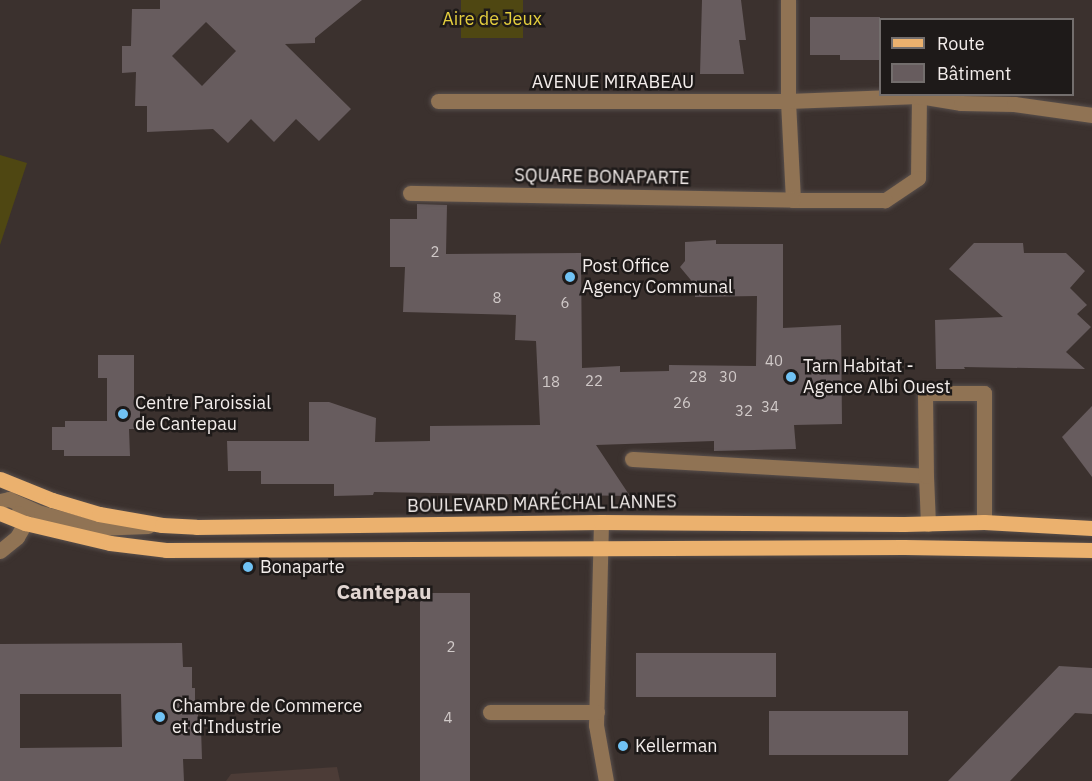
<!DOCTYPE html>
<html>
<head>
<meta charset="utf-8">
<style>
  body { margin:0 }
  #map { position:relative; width:1092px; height:781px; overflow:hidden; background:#3b312e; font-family:"IBM Plex Sans",sans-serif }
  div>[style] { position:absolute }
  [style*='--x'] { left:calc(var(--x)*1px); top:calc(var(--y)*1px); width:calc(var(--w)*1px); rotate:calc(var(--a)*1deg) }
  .built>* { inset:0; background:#4c3c37 }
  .green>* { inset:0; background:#4f4712; transform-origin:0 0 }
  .building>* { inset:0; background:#675c5e; transform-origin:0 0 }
  .roads { filter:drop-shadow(0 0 2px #584f4c) drop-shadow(0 0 2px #584f4c) }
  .minor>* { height:15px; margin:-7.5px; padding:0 7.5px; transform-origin:7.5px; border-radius:7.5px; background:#907354 }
  .major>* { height:15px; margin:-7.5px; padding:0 7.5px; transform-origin:7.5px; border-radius:7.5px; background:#ebb16e }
  .dots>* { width:16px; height:16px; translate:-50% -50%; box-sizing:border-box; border:3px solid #1e1a19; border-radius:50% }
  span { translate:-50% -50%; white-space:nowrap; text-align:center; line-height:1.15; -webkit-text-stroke:5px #1e1a19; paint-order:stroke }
  .number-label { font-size:15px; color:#d0c9c8 }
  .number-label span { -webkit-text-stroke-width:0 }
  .park-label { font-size:18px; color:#e4ce3e }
  .street-label { font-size:18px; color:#f3edeb }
  .poi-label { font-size:18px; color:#f3edeb }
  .left { translate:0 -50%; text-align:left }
  .quarter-label { font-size:21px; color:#e1d5d1; font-weight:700 }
  .legend { position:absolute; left:879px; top:18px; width:195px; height:78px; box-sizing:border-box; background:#1e1a19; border:2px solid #736e6d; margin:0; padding:8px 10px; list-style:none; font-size:18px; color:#f3edeb }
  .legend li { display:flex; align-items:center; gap:12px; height:30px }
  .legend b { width:30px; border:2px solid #736e6d }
</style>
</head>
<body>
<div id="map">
  <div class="built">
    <i style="clip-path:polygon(337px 767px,340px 781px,226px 781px,231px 774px)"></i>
  </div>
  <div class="green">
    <i style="left:461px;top:0;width:62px;height:38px"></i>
    <i style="clip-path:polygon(0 155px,27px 163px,0 245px)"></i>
  </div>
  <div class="building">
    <i style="clip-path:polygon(evenodd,160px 0,362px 0,315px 38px,315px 43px,285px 44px,351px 109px,319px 141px,296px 119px,274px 142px,251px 119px,228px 143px,213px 129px,147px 132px,147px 106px,135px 106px,136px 72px,122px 73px,122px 46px,131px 46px,132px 9px,160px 9px,160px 0,206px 22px,236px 51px,202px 86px,172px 56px,206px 22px)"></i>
    <i style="clip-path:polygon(702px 0,741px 0,746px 40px,739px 40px,744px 74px,700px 74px)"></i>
    <i style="clip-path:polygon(810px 17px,880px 17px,880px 60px,840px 60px,840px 55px,810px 55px)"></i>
    <i style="clip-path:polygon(417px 204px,447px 205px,446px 254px,581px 253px,582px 368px,620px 366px,620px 372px,669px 371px,669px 365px,756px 366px,757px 296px,695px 297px,695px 285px,680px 267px,685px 261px,685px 242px,716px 240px,716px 244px,783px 244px,783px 328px,841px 325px,842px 424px,794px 425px,796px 449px,714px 451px,714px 441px,596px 445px,630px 496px,374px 492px,373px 495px,334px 496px,334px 484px,261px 484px,261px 471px,228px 471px,227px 441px,309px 441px,309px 402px,329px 402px,376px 418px,375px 442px,430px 441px,430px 426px,540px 425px,536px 341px,515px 340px,516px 315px,403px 312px,405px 267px,390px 267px,390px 219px,417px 219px)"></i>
    <i style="clip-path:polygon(974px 243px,1023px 243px,1024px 253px,1066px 253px,1085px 271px,1070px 288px,1087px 305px,1077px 314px,1091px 327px,1066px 352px,1085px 369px,964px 367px,965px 369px,936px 369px,935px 320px,1003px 317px,949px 269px)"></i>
    <i style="clip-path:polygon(98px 355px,134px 355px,134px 406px,140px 406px,140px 429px,129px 429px,130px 456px,64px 456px,64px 450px,52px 450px,52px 427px,65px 427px,65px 421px,107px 421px,107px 378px,98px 378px)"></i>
    <i style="clip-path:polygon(1092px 406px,1092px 477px,1062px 437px)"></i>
    <i style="left:470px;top:593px;width:188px;height:50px;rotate:90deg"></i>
    <i style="clip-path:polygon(evenodd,182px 643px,183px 667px,192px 667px,192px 688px,195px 688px,195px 707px,198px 707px,198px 727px,201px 727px,202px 759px,183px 759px,184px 781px,0 781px,0 644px,182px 643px,20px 694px,121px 694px,122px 747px,20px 748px,20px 694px)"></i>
    <i style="left:776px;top:653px;width:44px;height:140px;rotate:90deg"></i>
    <i style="clip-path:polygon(1059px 666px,1092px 668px,1092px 714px,1075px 713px,1010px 781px,948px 781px)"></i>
    <i style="left:769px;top:711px;width:139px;height:44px"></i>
  </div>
  <div class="roads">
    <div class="minor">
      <i style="--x:919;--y:96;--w:82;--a:90.7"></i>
      <i style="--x:918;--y:178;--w:40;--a:146"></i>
      <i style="--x:885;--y:200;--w:92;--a:180"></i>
      <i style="--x:793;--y:200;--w:99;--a:-92.9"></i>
      <i style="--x:788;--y:101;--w:131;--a:-2.2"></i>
      <i style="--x:919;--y:96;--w:43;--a:9.5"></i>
      <i style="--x:961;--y:103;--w:53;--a:1.1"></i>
      <i style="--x:1014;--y:104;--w:79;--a:8"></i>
      <i style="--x:438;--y:101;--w:350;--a:0"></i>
      <i style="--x:788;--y:101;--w:101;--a:-90"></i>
      <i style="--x:410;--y:193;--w:383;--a:1"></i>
      <i style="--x:632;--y:459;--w:294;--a:3.3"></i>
      <i style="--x:926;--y:476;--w:48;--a:87.6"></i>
      <i style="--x:926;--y:476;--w:83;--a:-90.7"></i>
      <i style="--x:925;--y:393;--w:59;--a:0"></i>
      <i style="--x:984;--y:393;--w:129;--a:90"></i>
      <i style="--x:0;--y:501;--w:9;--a:-13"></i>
      <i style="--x:9;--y:499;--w:35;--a:24"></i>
      <i style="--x:41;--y:513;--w:57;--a:15.3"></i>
      <i style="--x:96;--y:528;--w:52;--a:-2.2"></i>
      <i style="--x:601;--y:522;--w:203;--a:91.4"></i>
      <i style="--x:596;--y:725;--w:57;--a:79.9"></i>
      <i style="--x:0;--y:551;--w:22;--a:-39"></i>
      <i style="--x:17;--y:537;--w:16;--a:-60"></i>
      <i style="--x:25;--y:523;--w:12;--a:-125"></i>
      <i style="--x:490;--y:712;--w:107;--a:0"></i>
    </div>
    <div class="major">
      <i style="--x:0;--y:479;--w:56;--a:22"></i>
      <i style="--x:52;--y:500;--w:49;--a:16.6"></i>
      <i style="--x:99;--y:514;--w:64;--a:9.9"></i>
      <i style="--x:162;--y:525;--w:34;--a:3"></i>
      <i style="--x:196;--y:527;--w:405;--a:-0.7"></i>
      <i style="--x:601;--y:522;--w:303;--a:0.4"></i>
      <i style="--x:904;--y:524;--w:80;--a:-1.4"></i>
      <i style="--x:984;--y:522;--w:108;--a:3.2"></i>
      <i style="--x:0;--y:513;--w:27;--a:22"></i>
      <i style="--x:25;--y:523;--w:87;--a:13.2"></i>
      <i style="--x:110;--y:543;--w:56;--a:7.1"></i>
      <i style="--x:166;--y:550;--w:738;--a:-0.23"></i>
      <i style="--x:904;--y:547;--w:188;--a:0.9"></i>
    </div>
  </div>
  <div class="dots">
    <i style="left:570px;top:277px;background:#70c2f4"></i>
    <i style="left:791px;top:377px;background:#70c2f4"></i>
    <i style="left:123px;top:414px;background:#70c2f4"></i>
    <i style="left:248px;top:567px;background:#70c2f4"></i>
    <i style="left:160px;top:717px;background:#70c2f4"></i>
    <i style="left:623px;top:746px;background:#70c2f4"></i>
  </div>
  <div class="number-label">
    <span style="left:435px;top:252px">2</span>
    <span style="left:497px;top:298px">8</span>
    <span style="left:565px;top:303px">6</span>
    <span style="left:774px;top:361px">40</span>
    <span style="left:698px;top:377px">28</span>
    <span style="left:728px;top:377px">30</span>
    <span style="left:594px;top:381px">22</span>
    <span style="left:551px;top:382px">18</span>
    <span style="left:682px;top:403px">26</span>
    <span style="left:770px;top:407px">34</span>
    <span style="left:744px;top:411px">32</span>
    <span style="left:451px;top:647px">2</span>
    <span style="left:448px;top:718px">4</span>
  </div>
  <div class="park-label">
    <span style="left:492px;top:19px">Aire de Jeux</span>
  </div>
  <div class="street-label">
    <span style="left:613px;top:82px">AVENUE MIRABEAU</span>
    <span style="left:602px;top:177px;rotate:1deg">SQUARE BONAPARTE</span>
    <span style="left:542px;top:504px;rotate:-1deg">BOULEVARD MARÉCHAL LANNES</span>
  </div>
  <div class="poi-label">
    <span class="left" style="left:582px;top:277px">Post Office<br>Agency Communal</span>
    <span class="left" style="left:803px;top:377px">Tarn Habitat -<br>Agence Albi Ouest</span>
    <span class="left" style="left:135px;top:414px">Centre Paroissial<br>de Cantepau</span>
    <span class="left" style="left:260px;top:567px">Bonaparte</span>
    <span class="left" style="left:172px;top:717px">Chambre de Commerce<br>et d'Industrie</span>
    <span class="left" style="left:635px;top:746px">Kellerman</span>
  </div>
  <div class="quarter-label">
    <span style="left:384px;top:591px">Cantepau</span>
  </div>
  <ul class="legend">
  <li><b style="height:8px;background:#ebb16e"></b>Route</li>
  <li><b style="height:16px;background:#675c5e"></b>Bâtiment</li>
  </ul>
</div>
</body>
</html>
